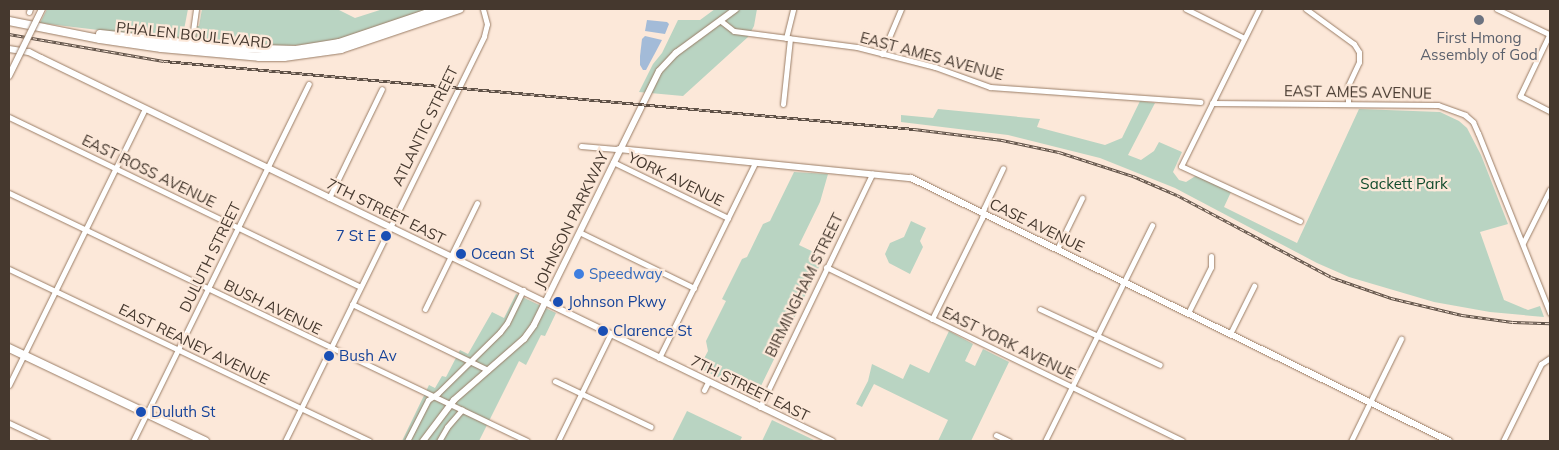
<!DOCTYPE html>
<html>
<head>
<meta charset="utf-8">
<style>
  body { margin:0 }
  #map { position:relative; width:1559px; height:450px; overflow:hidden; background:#fce8d9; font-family:Mulish,sans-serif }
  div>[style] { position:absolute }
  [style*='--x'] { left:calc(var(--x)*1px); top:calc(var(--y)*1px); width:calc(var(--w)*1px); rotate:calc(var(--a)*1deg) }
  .green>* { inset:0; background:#b9d4c2 }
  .water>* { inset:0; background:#a3bbd8 }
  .roads { filter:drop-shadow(0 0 1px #9a7d66) drop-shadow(0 0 1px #9a7d66) }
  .minor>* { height:5px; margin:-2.5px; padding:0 2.5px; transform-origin:2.5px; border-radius:2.5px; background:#fff }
  .tertiary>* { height:6px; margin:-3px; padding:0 3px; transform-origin:3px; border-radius:3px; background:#fff }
  .secondary>* { height:8px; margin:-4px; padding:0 4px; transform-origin:4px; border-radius:4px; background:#fff }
  .rail>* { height:3px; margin-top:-1.5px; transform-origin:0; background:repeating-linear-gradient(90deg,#fce8d9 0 4px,#5e5046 0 8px); box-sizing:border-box; border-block:1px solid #5e5046 }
  .bridges { filter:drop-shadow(0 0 1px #9a7d66) drop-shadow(0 0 1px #9a7d66) }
  .tertiary-bridge>* { height:6px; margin:-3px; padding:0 3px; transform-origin:3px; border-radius:3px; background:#fff }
  .dots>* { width:14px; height:14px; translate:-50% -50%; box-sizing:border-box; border:2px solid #fce8d9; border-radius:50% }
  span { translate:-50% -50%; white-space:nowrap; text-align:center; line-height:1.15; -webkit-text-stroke:4.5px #fce8d9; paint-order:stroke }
  .street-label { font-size:15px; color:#45382e }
  .worship-label { font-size:15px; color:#5b616d }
  .park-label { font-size:15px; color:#0f4a2b }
  .transit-label { font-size:15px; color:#164399 }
  .right { translate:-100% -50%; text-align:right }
  .left { translate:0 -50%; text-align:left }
  .shop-label { font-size:15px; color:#366cbe }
  .frame { position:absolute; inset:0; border:10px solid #45382e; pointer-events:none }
</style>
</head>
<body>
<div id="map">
  <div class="green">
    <i style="clip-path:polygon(47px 9px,52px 10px,188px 9px,182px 40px,40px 23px)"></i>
    <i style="clip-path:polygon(202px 9px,337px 9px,355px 18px,383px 9px,429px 9px,353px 35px,323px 43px,265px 48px,197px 41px,195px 36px,196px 26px,199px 26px)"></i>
    <i style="clip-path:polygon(715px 9px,757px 9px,754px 26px,748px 37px,683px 96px,639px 92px,653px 64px,662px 53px,678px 20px,700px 20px)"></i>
    <i style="clip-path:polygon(1140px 101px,1155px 103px,1128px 155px,1141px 160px,1154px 151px,1159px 142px,1182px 152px,1173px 172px,1179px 180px,1186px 182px,1197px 175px,1231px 192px,1224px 207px,1297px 243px,1359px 109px,1440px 112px,1459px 121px,1467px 128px,1481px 155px,1508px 224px,1480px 232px,1504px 300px,1528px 310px,1540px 306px,1544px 317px,1490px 312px,1434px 302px,1349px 277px,1317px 263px,1175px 188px,1100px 158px,1008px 135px,901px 122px,901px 115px,933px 118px,938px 109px,1040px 119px,1037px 127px,1105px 145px,1122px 138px)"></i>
    <i style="clip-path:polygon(794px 172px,828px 174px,820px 202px,799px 245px,824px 257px,756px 396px,699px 368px,708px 351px,706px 341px,726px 301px,722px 299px,742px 259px,747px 257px,763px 224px,770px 221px)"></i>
    <i style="clip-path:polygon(911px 221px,926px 228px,920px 241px,923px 247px,910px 274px,889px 263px,885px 254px,890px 243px,904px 237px)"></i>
    <i style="clip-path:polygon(516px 294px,556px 313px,545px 336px,541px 335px,526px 365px,519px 361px,479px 441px,402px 441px,429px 385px,435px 388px,442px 376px,446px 377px,460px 350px,468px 354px,492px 312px,504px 318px)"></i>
    <i style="clip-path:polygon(949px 331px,973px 344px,965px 361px,975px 366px,983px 349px,1009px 362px,971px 441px,938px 441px,948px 420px,874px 384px,862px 407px,856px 404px,868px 381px,872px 364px,903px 379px,910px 364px,929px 373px)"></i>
    <i style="clip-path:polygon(687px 411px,742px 437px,740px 441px,672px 441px)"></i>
    <i style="clip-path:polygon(772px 420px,816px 441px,762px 441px)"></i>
  </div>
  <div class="water">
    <i style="clip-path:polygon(647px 20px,667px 22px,669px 24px,665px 34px,645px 31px)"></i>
    <i style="clip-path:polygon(645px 36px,662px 40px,646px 70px,643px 70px,640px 65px,640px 56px,642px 39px)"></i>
  </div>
  <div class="roads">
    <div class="minor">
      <i style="--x:1186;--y:9;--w:65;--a:26.6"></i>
      <i style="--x:1259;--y:9;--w:175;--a:116.4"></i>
      <i style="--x:1181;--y:166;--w:131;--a:24.8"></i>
      <i style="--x:1306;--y:9;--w:59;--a:36.1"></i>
      <i style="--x:1354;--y:44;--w:9;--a:58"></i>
      <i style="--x:1359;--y:52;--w:10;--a:90"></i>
      <i style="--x:1359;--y:62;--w:26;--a:115"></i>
      <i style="--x:1348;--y:86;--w:17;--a:90"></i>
      <i style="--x:1497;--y:9;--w:58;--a:25.7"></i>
      <i style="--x:29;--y:12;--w:3;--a:-72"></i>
      <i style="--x:721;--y:21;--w:16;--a:38"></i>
      <i style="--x:734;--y:31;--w:124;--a:7.4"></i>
      <i style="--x:857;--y:47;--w:81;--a:14.4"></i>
      <i style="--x:935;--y:67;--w:59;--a:20"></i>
      <i style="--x:990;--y:87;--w:211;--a:4.1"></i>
      <i style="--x:1550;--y:33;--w:70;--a:115.5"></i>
      <i style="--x:1520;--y:96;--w:34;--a:27"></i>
      <i style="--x:786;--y:38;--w:30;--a:-76"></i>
      <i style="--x:191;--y:45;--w:36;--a:-82"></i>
      <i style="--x:882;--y:54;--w:49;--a:-67.1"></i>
      <i style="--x:1212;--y:103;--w:226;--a:0.5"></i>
      <i style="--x:1438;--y:105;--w:29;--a:20"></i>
      <i style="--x:1465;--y:115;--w:11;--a:41"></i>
      <i style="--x:1473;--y:122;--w:12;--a:66"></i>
      <i style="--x:1478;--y:133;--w:194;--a:68.2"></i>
      <i style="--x:783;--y:104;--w:66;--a:-83.9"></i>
      <i style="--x:9;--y:117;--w:390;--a:25.8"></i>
      <i style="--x:581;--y:146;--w:38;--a:5"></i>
      <i style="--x:613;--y:162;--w:128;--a:26"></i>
      <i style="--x:9;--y:193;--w:574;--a:25.58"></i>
      <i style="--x:329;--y:198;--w:121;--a:-64.1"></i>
      <i style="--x:579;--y:232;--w:128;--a:26"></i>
      <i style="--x:1523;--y:243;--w:60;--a:-63.4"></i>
      <i style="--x:1057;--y:249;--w:57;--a:-63.9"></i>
      <i style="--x:826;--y:267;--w:396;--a:26"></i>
      <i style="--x:9;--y:269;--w:399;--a:25.5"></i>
      <i style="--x:352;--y:304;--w:151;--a:25.9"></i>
      <i style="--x:425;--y:309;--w:118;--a:-63.9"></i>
      <i style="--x:1040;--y:309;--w:132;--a:25"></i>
      <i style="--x:1188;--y:313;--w:51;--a:-63.4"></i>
      <i style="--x:1211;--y:267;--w:11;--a:-90"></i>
      <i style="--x:932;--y:319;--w:113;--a:-63.7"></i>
      <i style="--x:982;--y:218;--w:10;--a:-79"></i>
      <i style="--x:984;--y:208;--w:44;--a:-64.6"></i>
      <i style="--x:1230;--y:334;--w:54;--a:-63.4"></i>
      <i style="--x:659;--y:358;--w:217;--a:-63.8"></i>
      <i style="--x:555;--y:381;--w:106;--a:25.6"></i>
      <i style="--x:9;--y:385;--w:308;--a:-63.8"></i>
      <i style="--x:704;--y:390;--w:9;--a:-63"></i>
      <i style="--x:760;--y:407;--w:259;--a:-64.3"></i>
      <i style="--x:9;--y:423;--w:42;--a:25.3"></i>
      <i style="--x:996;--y:435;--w:14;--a:25"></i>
      <i style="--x:133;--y:441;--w:398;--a:-63.8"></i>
      <i style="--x:285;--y:441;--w:451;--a:-63.8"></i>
      <i style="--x:484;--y:36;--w:12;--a:-76"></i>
      <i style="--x:487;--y:24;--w:16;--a:-105"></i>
      <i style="--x:407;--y:441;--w:46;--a:-62.9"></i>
      <i style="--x:428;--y:400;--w:12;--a:-35"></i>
      <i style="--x:438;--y:393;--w:87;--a:-44.5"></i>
      <i style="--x:500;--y:332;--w:11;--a:-52"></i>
      <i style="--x:507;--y:323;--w:37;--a:-64"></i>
      <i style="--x:439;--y:441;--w:16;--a:-60"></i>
      <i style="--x:447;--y:427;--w:23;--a:-49"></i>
      <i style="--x:558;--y:441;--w:120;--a:-63.9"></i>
      <i style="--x:1045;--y:441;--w:241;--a:-63.6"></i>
      <i style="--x:1351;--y:441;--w:114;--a:-63.9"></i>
      <i style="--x:1503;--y:441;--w:86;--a:-63.7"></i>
      <i style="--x:1541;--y:364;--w:11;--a:-34"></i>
    </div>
    <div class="tertiary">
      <i style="--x:9;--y:49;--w:20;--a:9"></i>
      <i style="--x:29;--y:52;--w:13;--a:27"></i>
      <i style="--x:41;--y:58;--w:879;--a:25.84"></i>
      <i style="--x:619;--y:149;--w:293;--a:5.7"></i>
      <i style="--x:911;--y:178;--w:599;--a:26.05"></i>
      <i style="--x:423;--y:441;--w:51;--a:-52.9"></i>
      <i style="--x:454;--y:400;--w:93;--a:-41.1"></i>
      <i style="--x:524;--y:339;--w:17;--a:-54"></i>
      <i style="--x:534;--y:325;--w:283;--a:-63.8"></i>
      <i style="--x:659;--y:71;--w:25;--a:-47"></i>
      <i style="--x:676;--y:53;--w:74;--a:-36.3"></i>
    </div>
    <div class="secondary">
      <i style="--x:9;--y:21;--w:93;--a:11.2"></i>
      <i style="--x:100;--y:39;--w:62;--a:8.4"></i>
      <i style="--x:161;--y:48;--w:98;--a:5.2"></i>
      <i style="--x:259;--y:57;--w:25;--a:0"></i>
      <i style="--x:284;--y:57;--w:58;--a:-8"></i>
      <i style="--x:341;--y:49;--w:125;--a:-18.7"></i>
      <i style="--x:100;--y:34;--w:130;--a:6.2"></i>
      <i style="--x:229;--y:48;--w:67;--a:1.7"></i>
      <i style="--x:296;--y:50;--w:44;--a:-9.2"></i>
      <i style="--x:339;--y:43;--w:107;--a:-18.6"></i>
      <i style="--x:9;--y:348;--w:217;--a:25.4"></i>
    </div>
  </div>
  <div class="rail">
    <i style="--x:9;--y:34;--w:157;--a:9.9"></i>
    <i style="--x:164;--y:61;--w:753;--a:5.18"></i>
    <i style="--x:914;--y:129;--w:89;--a:7.1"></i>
    <i style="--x:1002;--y:140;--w:58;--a:11.9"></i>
    <i style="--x:1059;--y:152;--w:78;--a:18"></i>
    <i style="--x:1133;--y:176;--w:48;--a:23.4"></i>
    <i style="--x:1177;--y:195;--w:174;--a:28"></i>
    <i style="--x:1331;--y:277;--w:64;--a:19.3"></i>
    <i style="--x:1391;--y:298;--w:73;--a:13.5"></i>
    <i style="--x:1462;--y:315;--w:51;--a:7.8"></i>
    <i style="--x:1513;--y:322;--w:37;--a:2"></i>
  </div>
  <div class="bridges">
    <div class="tertiary-bridge">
      <i style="--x:9;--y:76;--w:75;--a:-63.8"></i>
    </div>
  </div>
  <div class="dots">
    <i style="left:1479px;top:20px;background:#6b7280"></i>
    <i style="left:386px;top:236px;background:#1a4fb4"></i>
    <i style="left:461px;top:254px;background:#1a4fb4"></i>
    <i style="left:579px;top:274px;background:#3f7fe0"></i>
    <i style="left:558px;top:302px;background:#1a4fb4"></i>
    <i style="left:603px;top:331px;background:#1a4fb4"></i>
    <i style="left:329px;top:356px;background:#1a4fb4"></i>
    <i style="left:141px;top:412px;background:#1a4fb4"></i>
  </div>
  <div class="street-label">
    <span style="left:194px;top:35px;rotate:6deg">PHALEN BOULEVARD</span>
    <span style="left:932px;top:56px;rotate:15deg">EAST AMES AVENUE</span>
    <span style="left:1358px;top:92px;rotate:1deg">EAST AMES AVENUE</span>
    <span style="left:425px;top:126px;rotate:-64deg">ATLANTIC STREET</span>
    <span style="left:149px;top:171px;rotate:26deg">EAST ROSS AVENUE</span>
    <span style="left:676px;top:179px;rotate:26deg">YORK AVENUE</span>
    <span style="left:386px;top:211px;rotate:26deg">7TH STREET EAST</span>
    <span style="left:571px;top:220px;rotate:-64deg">JOHNSON PARKWAY</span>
    <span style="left:1037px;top:225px;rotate:26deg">CASE AVENUE</span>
    <span style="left:210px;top:257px;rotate:-64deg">DULUTH STREET</span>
    <span style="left:804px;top:285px;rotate:-64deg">BIRMINGHAM STREET</span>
    <span style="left:273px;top:307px;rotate:26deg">BUSH AVENUE</span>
    <span style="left:1009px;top:343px;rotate:26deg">EAST YORK AVENUE</span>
    <span style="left:194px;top:344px;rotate:26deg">EAST REANEY AVENUE</span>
    <span style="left:750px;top:388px;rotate:26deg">7TH STREET EAST</span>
  </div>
  <div class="worship-label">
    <span style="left:1479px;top:46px">First Hmong<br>Assembly of God</span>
  </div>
  <div class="park-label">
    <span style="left:1404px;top:184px">Sackett Park</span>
  </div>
  <div class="transit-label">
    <span class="right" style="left:376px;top:236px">7 St E</span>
    <span class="left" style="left:471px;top:254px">Ocean St</span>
    <span class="left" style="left:568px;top:302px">Johnson Pkwy</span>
    <span class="left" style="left:613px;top:331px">Clarence St</span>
    <span class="left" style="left:339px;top:356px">Bush Av</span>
    <span class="left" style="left:151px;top:412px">Duluth St</span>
  </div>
  <div class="shop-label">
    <span class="left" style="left:589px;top:274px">Speedway</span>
  </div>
  <div class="frame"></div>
</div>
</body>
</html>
